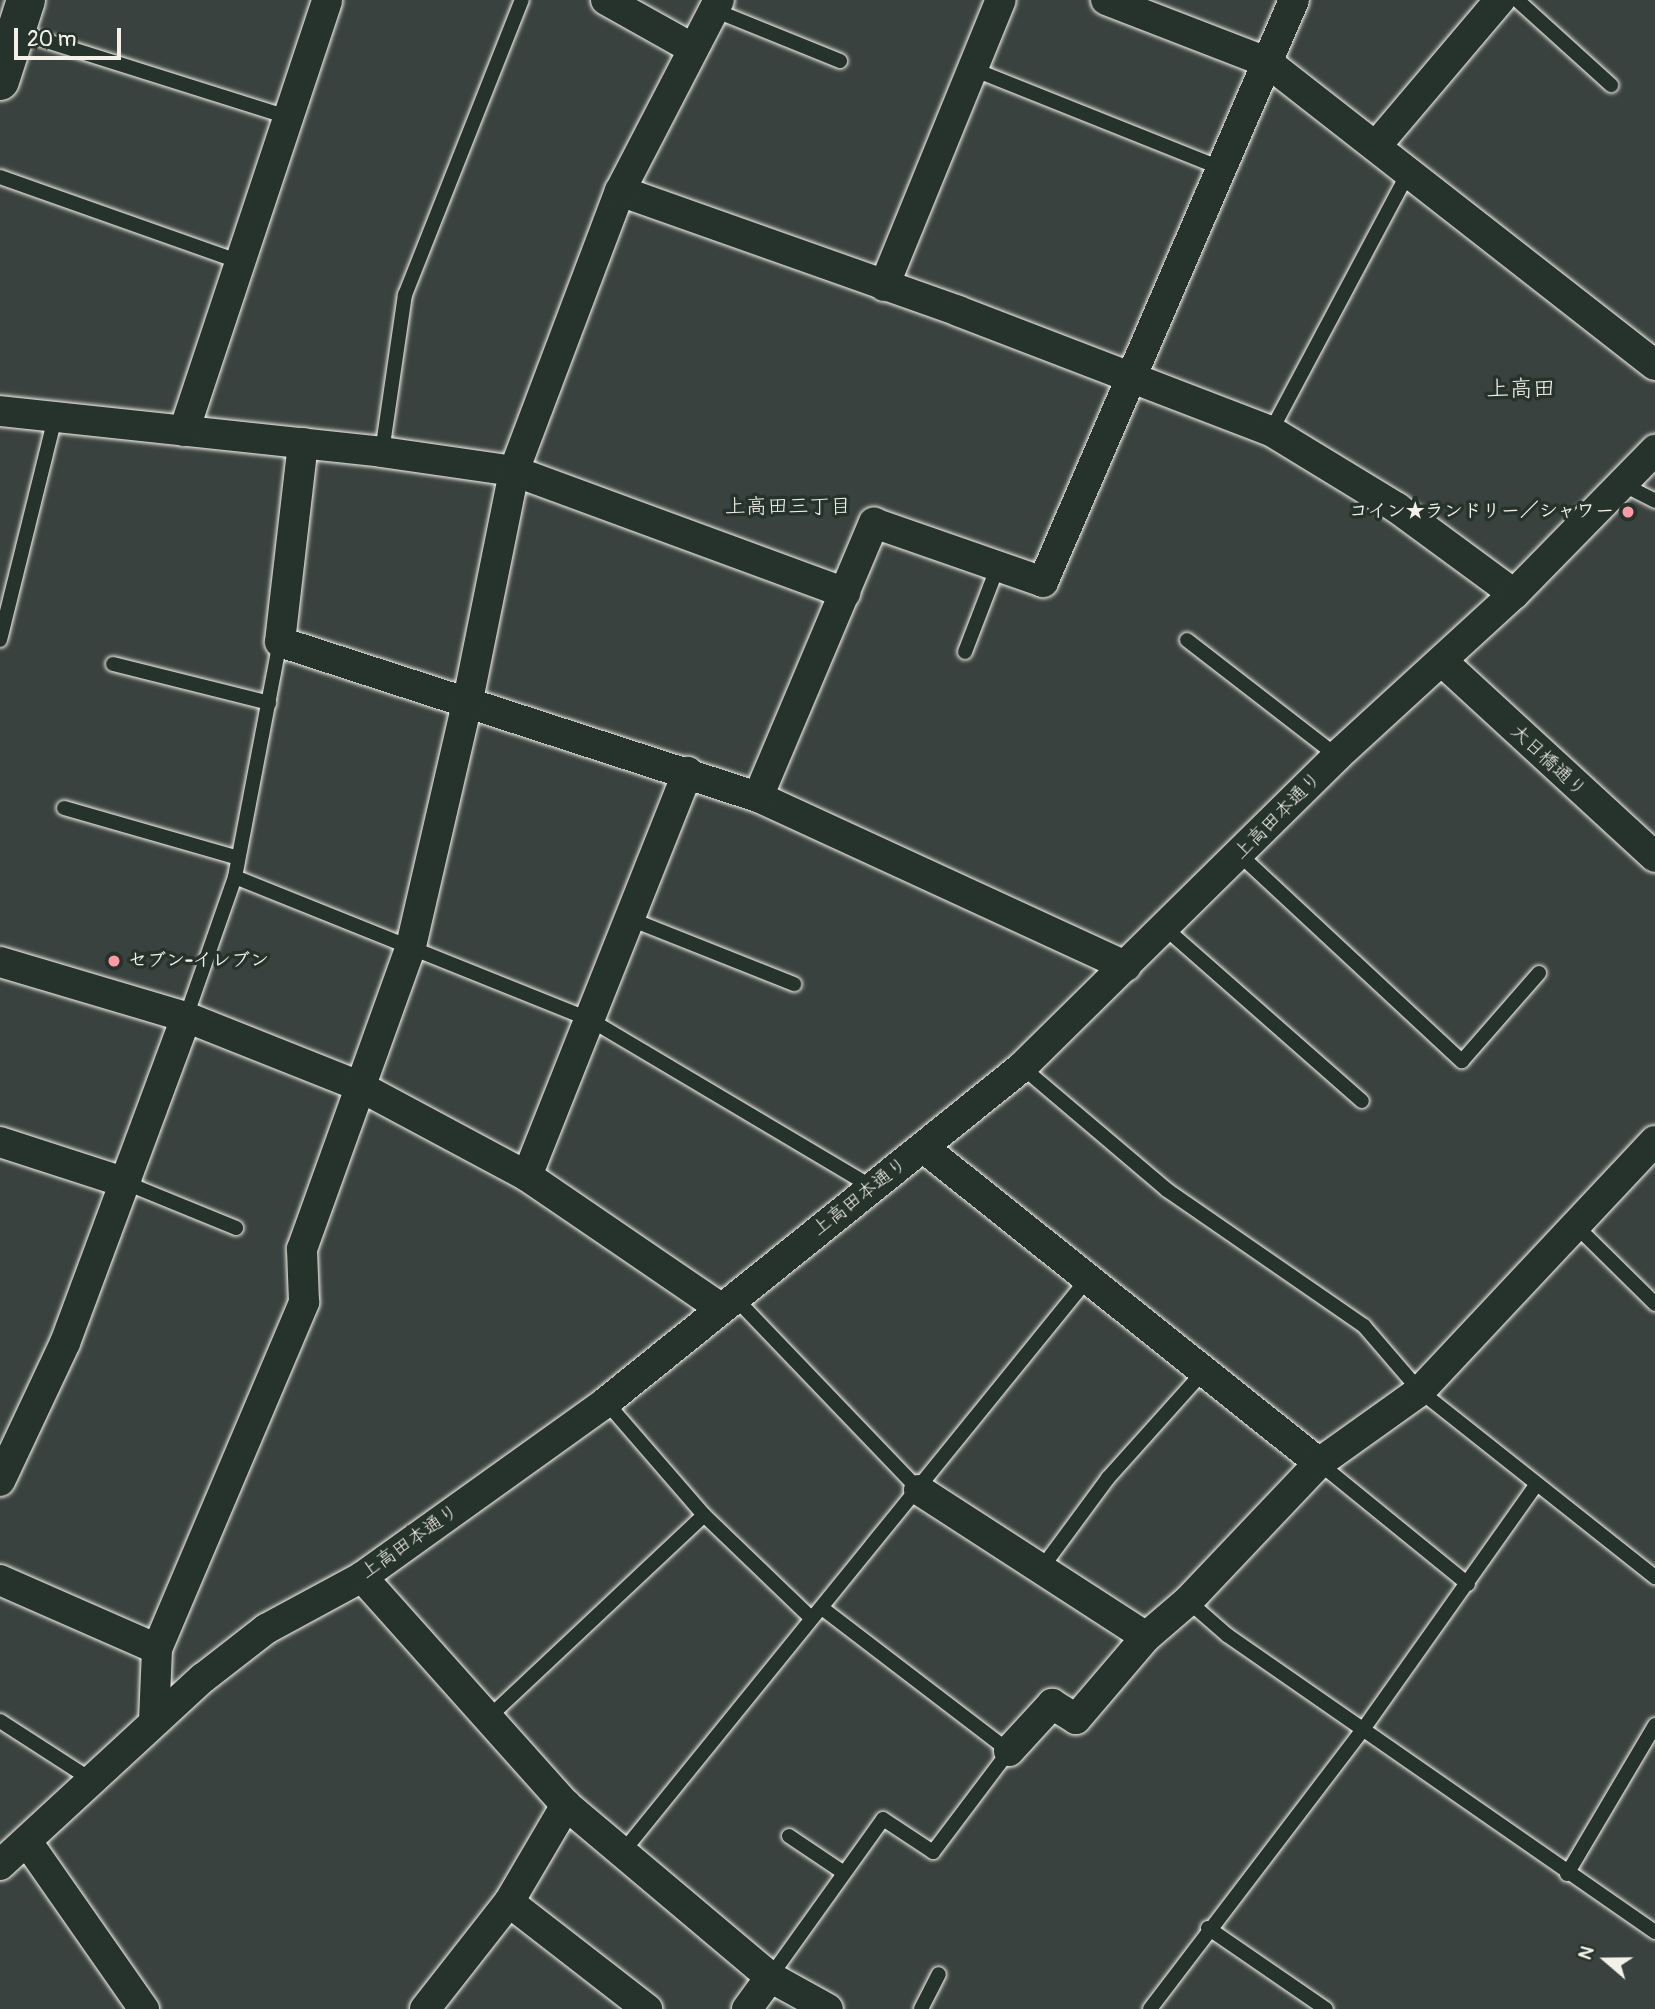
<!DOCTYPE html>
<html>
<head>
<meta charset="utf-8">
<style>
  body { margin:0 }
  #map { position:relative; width:1655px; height:2009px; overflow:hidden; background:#3a4240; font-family:Pangolin,"Klee One",sans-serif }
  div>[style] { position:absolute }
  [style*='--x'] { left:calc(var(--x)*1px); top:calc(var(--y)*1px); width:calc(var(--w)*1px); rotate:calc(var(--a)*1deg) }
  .roads { filter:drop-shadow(0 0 2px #f4f1e8) drop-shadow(0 0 2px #f4f1e8) }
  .lane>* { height:14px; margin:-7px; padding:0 7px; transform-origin:7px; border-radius:7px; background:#26332d }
  .street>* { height:30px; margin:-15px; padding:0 15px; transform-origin:15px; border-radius:15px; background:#26332d }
  .secondary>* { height:38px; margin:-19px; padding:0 19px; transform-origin:19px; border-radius:19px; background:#26332d }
  .dots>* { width:19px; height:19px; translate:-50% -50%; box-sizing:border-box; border:4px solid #26332d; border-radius:50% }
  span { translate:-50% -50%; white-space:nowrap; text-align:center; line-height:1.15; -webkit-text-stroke:7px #26332d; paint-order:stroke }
  .poi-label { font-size:19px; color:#f4f1e8; font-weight:700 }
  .right { translate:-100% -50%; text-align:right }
  .left { translate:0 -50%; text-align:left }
  .street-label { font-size:19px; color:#f4f1e8 }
  .neighbourhood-label { font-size:21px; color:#f4f1e8 }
  .quarter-label { font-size:23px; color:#f4f1e8 }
  .north { position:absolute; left:1571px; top:1925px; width:70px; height:70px; -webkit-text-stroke:5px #26332d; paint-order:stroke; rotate:290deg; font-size:19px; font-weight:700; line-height:28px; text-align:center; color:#f4f1e8 }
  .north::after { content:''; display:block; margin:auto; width:24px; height:32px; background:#f4f1e8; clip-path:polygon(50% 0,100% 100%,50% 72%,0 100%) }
  .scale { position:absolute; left:14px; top:28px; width:107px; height:32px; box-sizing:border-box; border:4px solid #f4f1e8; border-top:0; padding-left:9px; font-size:21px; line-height:24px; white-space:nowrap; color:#f4f1e8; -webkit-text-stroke:5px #26332d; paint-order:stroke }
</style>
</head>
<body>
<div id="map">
  <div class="roads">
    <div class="lane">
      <i style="--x:1517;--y:0;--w:127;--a:42.1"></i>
      <i style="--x:714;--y:10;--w:136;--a:22"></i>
      <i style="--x:18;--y:32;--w:283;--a:17.5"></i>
      <i style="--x:973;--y:69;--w:267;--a:21.8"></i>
      <i style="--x:0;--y:177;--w:255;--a:19.5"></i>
      <i style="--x:1271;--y:431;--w:293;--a:-62"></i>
      <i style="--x:382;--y:452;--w:159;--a:-81.7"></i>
      <i style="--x:405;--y:295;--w:317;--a:-68.4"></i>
      <i style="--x:1624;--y:485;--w:35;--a:27"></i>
      <i style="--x:0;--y:640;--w:230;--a:-76.1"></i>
      <i style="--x:1187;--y:640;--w:190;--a:37.7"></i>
      <i style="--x:965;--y:652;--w:92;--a:-69"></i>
      <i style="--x:113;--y:664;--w:161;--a:14"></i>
      <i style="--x:64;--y:808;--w:181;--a:16"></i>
      <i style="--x:1240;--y:855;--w:303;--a:42.9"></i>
      <i style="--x:1462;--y:1061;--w:117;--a:-48.8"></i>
      <i style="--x:235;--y:877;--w:381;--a:21.9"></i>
      <i style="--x:589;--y:1019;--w:329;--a:30.7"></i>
      <i style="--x:628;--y:918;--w:179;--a:21.7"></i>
      <i style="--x:1165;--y:928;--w:262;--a:41.3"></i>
      <i style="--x:186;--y:1017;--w:148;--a:-70.7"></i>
      <i style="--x:235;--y:877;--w:239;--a:-79.2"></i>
      <i style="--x:1022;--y:1067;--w:190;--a:40.3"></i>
      <i style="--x:1167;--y:1190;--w:239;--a:34.6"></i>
      <i style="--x:1364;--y:1326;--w:86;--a:49.3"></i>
      <i style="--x:1420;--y:1391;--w:300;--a:38.4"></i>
      <i style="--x:126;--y:1183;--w:119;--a:22.2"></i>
      <i style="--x:1576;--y:1226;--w:111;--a:44.6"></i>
      <i style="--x:734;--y:1297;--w:267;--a:46.2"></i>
      <i style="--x:606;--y:1402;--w:150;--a:49.1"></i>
      <i style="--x:704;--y:1515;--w:149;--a:43.9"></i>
      <i style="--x:1319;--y:1463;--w:192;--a:39.1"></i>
      <i style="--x:1041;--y:1569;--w:113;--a:-53.6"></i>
      <i style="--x:1108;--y:1478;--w:144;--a:-48.1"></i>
      <i style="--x:1188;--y:1601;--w:52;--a:41.1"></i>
      <i style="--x:1227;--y:1635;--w:521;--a:34.76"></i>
      <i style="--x:488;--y:1718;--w:296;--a:-43.2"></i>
      <i style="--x:0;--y:1721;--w:111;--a:32.8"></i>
      <i style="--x:789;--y:1836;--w:66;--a:33.9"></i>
      <i style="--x:621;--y:1854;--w:743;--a:-50.95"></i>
      <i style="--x:1567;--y:1874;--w:173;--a:-59.4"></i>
      <i style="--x:1208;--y:1928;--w:143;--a:34.5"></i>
      <i style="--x:770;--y:1977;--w:194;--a:-54.4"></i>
      <i style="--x:883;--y:1819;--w:60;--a:33.4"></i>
      <i style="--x:933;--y:1852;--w:126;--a:-53"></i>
      <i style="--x:1009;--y:1751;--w:235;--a:-142.6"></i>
      <i style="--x:921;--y:2009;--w:39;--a:-63"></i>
      <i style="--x:1150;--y:2009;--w:353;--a:-52.7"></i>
      <i style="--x:1364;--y:1728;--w:299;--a:-54.7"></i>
    </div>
    <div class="street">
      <i style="--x:606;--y:0;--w:98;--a:29.2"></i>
      <i style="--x:1106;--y:0;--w:173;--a:21.1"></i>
      <i style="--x:1267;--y:62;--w:492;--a:38"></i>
      <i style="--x:1376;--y:146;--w:192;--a:-49.7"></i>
      <i style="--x:620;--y:191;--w:359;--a:19.5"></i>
      <i style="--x:958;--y:311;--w:335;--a:21"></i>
      <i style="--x:1271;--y:431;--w:148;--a:31.4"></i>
      <i style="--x:1397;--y:508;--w:145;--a:36.3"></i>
      <i style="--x:884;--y:286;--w:309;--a:-67.8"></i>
      <i style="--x:0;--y:411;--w:384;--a:6.1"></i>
      <i style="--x:382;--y:452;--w:133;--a:8.2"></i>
      <i style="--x:514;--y:471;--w:353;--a:20.2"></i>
      <i style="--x:184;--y:431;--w:454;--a:-71.6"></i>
      <i style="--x:303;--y:443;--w:200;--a:96.6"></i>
      <i style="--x:280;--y:642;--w:503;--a:17.97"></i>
      <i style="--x:758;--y:797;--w:405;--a:24.7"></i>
      <i style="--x:1443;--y:662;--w:288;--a:42.6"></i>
      <i style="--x:758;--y:797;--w:298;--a:-67.1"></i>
      <i style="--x:874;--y:523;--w:179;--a:19.2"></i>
      <i style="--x:1043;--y:582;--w:634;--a:-66.67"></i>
      <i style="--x:0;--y:962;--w:194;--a:16.5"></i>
      <i style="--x:186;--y:1017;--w:186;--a:21.7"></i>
      <i style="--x:359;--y:1086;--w:191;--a:28.2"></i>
      <i style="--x:527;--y:1176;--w:232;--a:34.3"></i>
      <i style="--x:0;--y:1142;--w:133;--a:18"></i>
      <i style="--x:924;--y:1148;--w:505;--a:38.57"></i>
      <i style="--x:527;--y:1176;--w:435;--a:-68.3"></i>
      <i style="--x:0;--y:1481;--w:153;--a:-64.8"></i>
      <i style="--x:65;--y:1343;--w:348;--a:-69.6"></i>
      <i style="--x:919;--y:1490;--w:270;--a:32.9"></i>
      <i style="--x:362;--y:1577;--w:306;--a:48.2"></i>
      <i style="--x:566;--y:1805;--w:267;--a:40.1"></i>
      <i style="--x:770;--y:1977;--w:66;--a:28.9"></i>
      <i style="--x:0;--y:1580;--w:171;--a:23.7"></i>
      <i style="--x:154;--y:1721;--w:72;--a:-87.6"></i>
      <i style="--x:157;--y:1649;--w:377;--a:-67"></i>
      <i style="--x:304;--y:1302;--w:53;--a:-92.2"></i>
      <i style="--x:302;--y:1249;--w:322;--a:-70.2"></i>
      <i style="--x:411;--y:946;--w:253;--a:-77"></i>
      <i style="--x:468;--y:700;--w:234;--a:-78.6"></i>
      <i style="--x:514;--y:471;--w:299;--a:-69.3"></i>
      <i style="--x:620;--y:191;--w:215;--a:-62.6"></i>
      <i style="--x:1009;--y:1751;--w:64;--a:-47.5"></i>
      <i style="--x:1052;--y:1704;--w:28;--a:32"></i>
      <i style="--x:1076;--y:1719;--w:108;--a:-49.5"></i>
      <i style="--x:1146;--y:1637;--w:55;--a:-40.6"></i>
      <i style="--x:1188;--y:1601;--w:190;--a:-46.5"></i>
      <i style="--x:1319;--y:1463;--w:124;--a:-35.5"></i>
      <i style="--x:1420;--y:1391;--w:343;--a:-46.8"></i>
      <i style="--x:28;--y:1843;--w:203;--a:55.1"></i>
      <i style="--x:0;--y:1865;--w:276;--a:-42.7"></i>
      <i style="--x:203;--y:1678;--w:80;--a:-37.9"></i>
      <i style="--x:266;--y:1629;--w:109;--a:-28.4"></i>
      <i style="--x:362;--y:1577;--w:300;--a:-35.6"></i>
      <i style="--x:606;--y:1402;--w:534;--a:-38.84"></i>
      <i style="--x:1022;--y:1067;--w:443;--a:-44.6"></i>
      <i style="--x:1337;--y:756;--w:240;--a:-42.5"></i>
      <i style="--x:1514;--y:594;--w:202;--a:-45.6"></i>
      <i style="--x:509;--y:1902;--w:175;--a:37.8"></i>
      <i style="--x:425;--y:2009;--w:136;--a:-51.9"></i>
      <i style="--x:509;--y:1902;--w:113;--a:-59.6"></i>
      <i style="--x:747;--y:2009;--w:39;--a:-54"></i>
    </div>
    <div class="secondary">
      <i style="--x:0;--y:81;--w:85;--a:-72.2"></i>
    </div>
  </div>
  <div class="dots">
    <i style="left:1628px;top:512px;background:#ff9aa2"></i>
    <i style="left:114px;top:961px;background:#ff9aa2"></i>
  </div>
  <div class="poi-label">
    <span class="right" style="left:1614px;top:512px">コイン★ランドリー／シャワー</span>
    <span class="left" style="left:128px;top:961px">セブン-イレブン</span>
  </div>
  <div class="street-label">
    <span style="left:1548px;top:761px;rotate:43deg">大日橋通り</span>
    <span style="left:1278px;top:816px;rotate:-45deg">上高田本通り</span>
    <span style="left:860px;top:1197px;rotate:-38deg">上高田本通り</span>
    <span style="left:410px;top:1542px;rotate:-35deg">上高田本通り</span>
  </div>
  <div class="neighbourhood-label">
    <span style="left:788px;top:507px">上高田三丁目</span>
  </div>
  <div class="quarter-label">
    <span style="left:1521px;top:389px">上高田</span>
  </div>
  <div class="north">N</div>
  <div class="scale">20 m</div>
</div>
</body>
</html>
